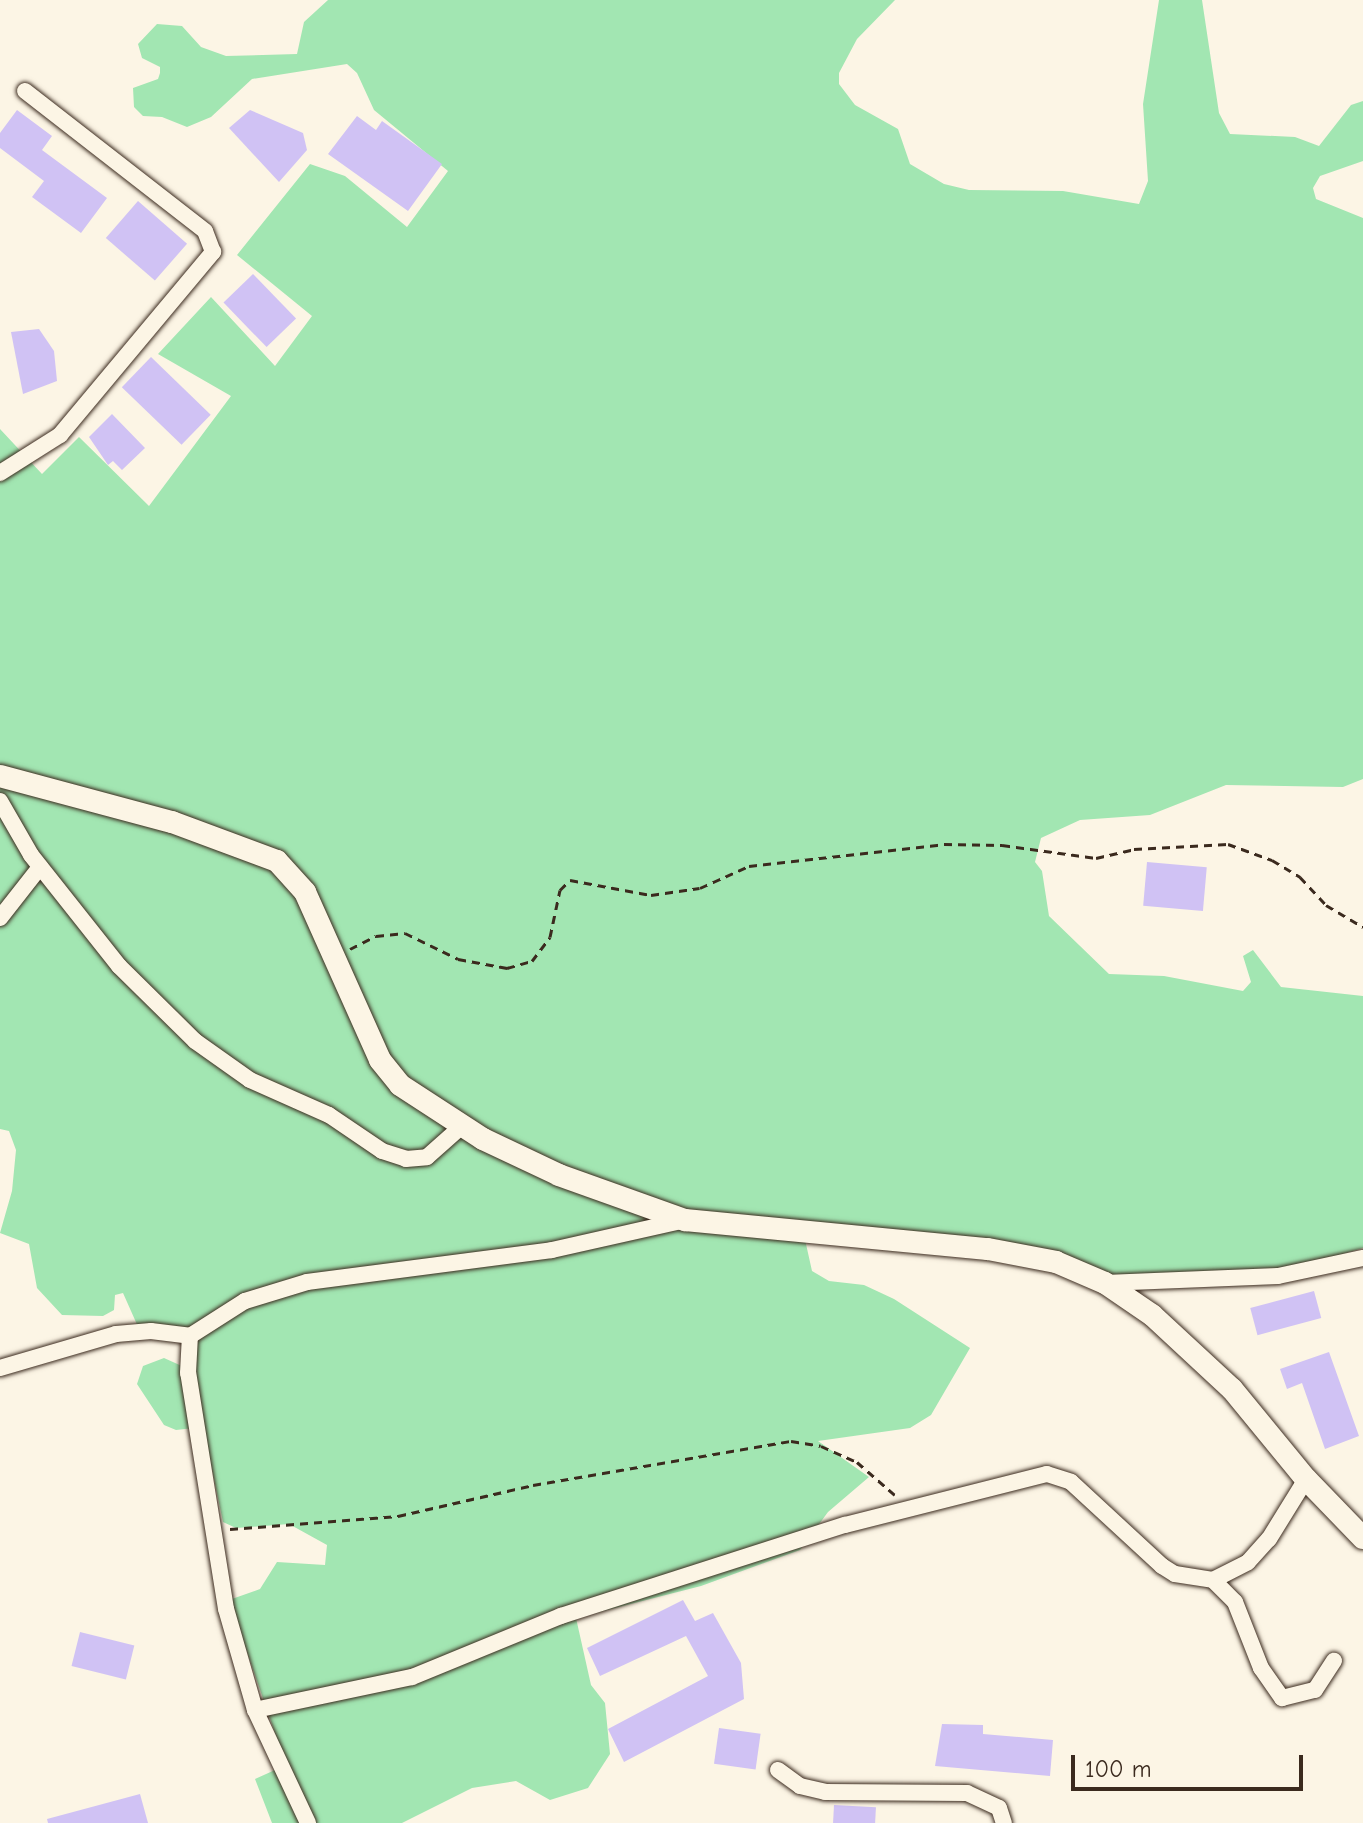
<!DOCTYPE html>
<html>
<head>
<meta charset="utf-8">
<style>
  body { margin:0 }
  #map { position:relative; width:1363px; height:1823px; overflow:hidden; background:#fcf5e5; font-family:"Comic Neue",sans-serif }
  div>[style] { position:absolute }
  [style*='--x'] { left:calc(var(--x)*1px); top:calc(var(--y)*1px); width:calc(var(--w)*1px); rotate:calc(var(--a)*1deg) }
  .green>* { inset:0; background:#a2e6b2 }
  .building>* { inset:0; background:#d0c2f4; transform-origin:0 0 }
  .path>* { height:3px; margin-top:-1.5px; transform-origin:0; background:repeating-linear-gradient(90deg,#3b2a1e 0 8px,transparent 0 14px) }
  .roads { filter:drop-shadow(0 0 2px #3b2a1e) drop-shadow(0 0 2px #3b2a1e) }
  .minor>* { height:16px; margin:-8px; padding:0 8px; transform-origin:8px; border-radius:8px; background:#fcf5e5 }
  .major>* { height:22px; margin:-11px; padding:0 11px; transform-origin:11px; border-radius:11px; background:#fcf5e5 }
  span { translate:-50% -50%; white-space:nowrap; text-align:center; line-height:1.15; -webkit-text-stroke:6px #fcf5e5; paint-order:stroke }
  .scale { position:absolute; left:1071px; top:1755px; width:232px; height:36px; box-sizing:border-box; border:4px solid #3b2a1e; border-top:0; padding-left:10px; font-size:24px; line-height:28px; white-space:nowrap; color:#3b2a1e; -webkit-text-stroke:6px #fcf5e5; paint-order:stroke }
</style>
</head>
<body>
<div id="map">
  <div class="green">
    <i style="clip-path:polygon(328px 0,895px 0,857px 39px,839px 73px,839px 84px,855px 105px,898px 129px,910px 164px,944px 184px,969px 190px,1063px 191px,1139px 204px,1148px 181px,1143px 104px,1159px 0,1202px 0,1219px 113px,1230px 134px,1295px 137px,1319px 146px,1351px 105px,1363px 101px,1363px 161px,1320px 176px,1313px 188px,1316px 199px,1363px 218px,1363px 779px,1343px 787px,1226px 785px,1150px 815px,1080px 820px,1041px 838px,1035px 862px,1042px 871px,1049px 916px,1109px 974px,1164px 976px,1243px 991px,1251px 982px,1243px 956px,1253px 950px,1281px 987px,1363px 996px,1363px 1248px,1280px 1273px,1118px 1278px,1059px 1258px,804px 1235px,812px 1271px,829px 1281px,864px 1285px,894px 1299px,970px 1348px,931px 1415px,910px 1428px,818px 1441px,869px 1477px,828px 1512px,800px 1550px,701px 1586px,576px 1618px,591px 1685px,605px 1703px,610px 1754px,588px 1788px,550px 1800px,516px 1781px,472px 1788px,402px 1823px,272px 1823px,255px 1779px,286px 1765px,229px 1600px,260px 1589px,277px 1562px,325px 1565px,327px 1545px,289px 1524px,236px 1528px,223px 1522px,203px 1427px,176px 1430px,164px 1425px,137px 1384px,143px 1366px,164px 1358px,193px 1371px,197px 1360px,187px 1342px,139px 1329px,123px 1293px,115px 1295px,114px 1310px,103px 1316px,62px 1315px,37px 1288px,29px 1244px,0 1233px,12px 1191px,16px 1150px,9px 1131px,0 1129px,0 429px,42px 474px,79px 437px,149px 506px,231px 396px,158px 354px,211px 297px,275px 366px,312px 316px,237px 255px,310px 164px,345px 176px,407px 227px,448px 171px,374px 110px,357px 73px,347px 64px,252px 79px,211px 117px,187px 127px,162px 117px,143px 116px,134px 107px,133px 88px,158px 79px,160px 73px,160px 67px,142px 58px,138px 44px,157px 24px,182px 26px,201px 47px,226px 56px,297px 54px,304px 22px)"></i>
  </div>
  <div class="building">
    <i style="clip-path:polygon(17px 110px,52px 136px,42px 150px,107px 198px,81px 233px,32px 197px,44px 181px,0 148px,0 133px)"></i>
    <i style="clip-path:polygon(250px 110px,303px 133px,307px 150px,279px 182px,229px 128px)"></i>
    <i style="clip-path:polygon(357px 116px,376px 130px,382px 121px,442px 164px,408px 211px,328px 154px)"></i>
    <i style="left:138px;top:201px;width:65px;height:49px;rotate:41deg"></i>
    <i style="left:253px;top:274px;width:62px;height:41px;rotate:46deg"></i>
    <i style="clip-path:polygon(39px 329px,54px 351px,57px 381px,23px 394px,11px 332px)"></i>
    <i style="left:151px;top:357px;width:83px;height:42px;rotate:44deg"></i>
    <i style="clip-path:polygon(112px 414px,145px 448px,122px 470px,113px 461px,108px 465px,89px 437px)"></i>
    <i style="left:1147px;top:862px;width:60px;height:44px;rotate:5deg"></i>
    <i style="left:1314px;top:1291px;width:28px;height:66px;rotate:75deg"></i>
    <i style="clip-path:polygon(1329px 1352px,1359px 1436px,1325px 1449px,1302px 1383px,1287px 1389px,1280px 1369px)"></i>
    <i style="clip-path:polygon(683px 1600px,695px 1621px,713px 1613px,741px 1663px,744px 1699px,624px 1762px,608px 1729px,708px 1676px,686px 1636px,600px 1676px,587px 1648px)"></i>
    <i style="left:80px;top:1632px;width:56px;height:35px;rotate:14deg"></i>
    <i style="clip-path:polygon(942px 1724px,983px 1725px,983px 1734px,1053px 1740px,1050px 1776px,935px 1766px)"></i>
    <i style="left:719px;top:1728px;width:42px;height:36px;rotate:8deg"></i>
    <i style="clip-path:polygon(140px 1794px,148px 1823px,48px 1823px,47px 1819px)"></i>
    <i style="left:834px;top:1805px;width:42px;height:18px;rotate:3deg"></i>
  </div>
  <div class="path">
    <i style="--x:350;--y:949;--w:29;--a:-27"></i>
    <i style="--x:376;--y:936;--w:29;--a:-6"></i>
    <i style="--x:405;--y:933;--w:59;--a:26.1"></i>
    <i style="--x:458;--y:959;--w:50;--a:10.4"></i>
    <i style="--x:507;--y:968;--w:26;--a:-16"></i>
    <i style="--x:532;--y:961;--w:30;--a:-53"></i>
    <i style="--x:550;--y:937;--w:48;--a:-78"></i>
    <i style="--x:560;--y:890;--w:14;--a:-45"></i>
    <i style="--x:570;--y:880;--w:82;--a:10.5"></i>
    <i style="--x:651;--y:895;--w:49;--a:-8.1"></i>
    <i style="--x:700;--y:888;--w:54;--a:-24.2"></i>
    <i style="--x:749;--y:866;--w:196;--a:-6.4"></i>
    <i style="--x:944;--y:844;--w:58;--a:1"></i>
    <i style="--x:1002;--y:845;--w:95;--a:7.9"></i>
    <i style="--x:1096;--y:858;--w:39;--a:-13"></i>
    <i style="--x:1134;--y:849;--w:94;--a:-3"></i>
    <i style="--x:1228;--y:844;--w:47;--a:20"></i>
    <i style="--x:1272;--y:860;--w:33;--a:31"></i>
    <i style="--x:1300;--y:877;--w:38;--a:47"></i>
    <i style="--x:1326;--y:905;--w:43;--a:30.7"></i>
    <i style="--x:230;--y:1529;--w:169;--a:-4.4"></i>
    <i style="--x:398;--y:1516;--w:139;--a:-12.9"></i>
    <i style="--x:533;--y:1485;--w:262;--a:-9.7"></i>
    <i style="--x:791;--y:1441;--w:30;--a:9"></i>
    <i style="--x:821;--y:1446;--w:39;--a:24"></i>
    <i style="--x:857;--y:1462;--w:50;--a:41"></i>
  </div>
  <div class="roads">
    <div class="minor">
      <i style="--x:0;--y:473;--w:71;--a:-32.3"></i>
      <i style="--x:60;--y:435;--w:239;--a:-50.1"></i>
      <i style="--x:213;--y:252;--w:22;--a:-111"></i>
      <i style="--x:205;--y:231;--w:228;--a:-142.1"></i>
      <i style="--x:0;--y:801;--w:62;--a:60.1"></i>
      <i style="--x:31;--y:855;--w:142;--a:51.6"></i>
      <i style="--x:119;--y:966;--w:107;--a:44.6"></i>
      <i style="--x:195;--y:1041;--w:67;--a:35.3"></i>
      <i style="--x:250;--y:1080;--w:86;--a:23.9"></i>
      <i style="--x:329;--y:1115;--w:64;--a:34.2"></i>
      <i style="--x:382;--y:1151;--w:25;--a:18"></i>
      <i style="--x:406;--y:1159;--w:21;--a:-5"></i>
      <i style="--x:427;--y:1157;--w:47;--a:-41.5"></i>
      <i style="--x:0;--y:918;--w:65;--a:-51.9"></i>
      <i style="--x:1105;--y:1283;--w:173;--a:-2.3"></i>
      <i style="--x:1278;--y:1276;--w:87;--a:-12"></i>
      <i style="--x:0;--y:1368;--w:121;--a:-16.3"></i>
      <i style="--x:116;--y:1334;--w:35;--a:-5"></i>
      <i style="--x:151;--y:1331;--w:39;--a:7"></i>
      <i style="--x:1213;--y:1580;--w:31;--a:45"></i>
      <i style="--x:1235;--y:1602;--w:71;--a:68.5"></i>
      <i style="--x:1261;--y:1668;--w:37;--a:55"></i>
      <i style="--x:1282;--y:1698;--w:34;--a:-14"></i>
      <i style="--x:1315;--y:1690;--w:35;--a:-57"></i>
      <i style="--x:255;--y:1710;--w:160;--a:-11.9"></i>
      <i style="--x:412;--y:1677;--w:161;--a:-22.3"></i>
      <i style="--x:561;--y:1616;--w:298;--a:-17.8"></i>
      <i style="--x:845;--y:1525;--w:208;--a:-14.2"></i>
      <i style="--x:1047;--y:1474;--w:25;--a:18"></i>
      <i style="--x:1071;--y:1482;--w:124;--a:42.7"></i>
      <i style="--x:1162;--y:1566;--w:15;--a:32"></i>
      <i style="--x:1175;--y:1574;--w:38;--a:9"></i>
      <i style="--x:1213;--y:1580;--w:39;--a:-27"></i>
      <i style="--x:1248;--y:1562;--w:31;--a:-48"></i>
      <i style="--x:1269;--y:1539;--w:70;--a:-58.3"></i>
      <i style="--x:778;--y:1770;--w:27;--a:36"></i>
      <i style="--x:800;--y:1786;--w:26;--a:13"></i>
      <i style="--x:825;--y:1792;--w:142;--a:0.4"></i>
      <i style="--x:967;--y:1793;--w:35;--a:25"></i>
      <i style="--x:999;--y:1808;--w:16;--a:72"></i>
      <i style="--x:308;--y:1823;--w:125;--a:-115.1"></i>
      <i style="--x:255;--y:1710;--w:105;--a:-106"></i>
      <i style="--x:226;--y:1609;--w:239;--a:-99.1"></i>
      <i style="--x:188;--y:1373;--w:37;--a:-87"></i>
      <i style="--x:190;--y:1336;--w:65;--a:-32.5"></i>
      <i style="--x:245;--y:1301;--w:65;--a:-17"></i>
      <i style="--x:307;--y:1282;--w:247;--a:-7.4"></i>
      <i style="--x:552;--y:1250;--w:136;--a:-12.7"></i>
    </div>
    <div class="major">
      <i style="--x:0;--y:776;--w:178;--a:15"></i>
      <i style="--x:172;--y:822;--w:112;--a:20.4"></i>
      <i style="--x:277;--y:861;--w:42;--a:47.9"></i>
      <i style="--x:305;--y:892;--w:184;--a:65.9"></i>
      <i style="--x:380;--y:1060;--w:32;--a:51"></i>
      <i style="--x:400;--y:1085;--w:99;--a:33"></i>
      <i style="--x:483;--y:1139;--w:84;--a:25.3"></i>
      <i style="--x:559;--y:1175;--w:134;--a:19.7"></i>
      <i style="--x:685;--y:1220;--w:304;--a:5.5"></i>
      <i style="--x:988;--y:1249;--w:69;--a:10.8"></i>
      <i style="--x:1056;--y:1262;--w:53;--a:23.2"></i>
      <i style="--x:1105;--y:1283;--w:57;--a:34.2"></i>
      <i style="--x:1152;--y:1315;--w:109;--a:42.8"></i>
      <i style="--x:1232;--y:1389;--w:117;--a:50.6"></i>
      <i style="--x:1306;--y:1479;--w:82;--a:46"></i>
    </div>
  </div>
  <div class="scale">100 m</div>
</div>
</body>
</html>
